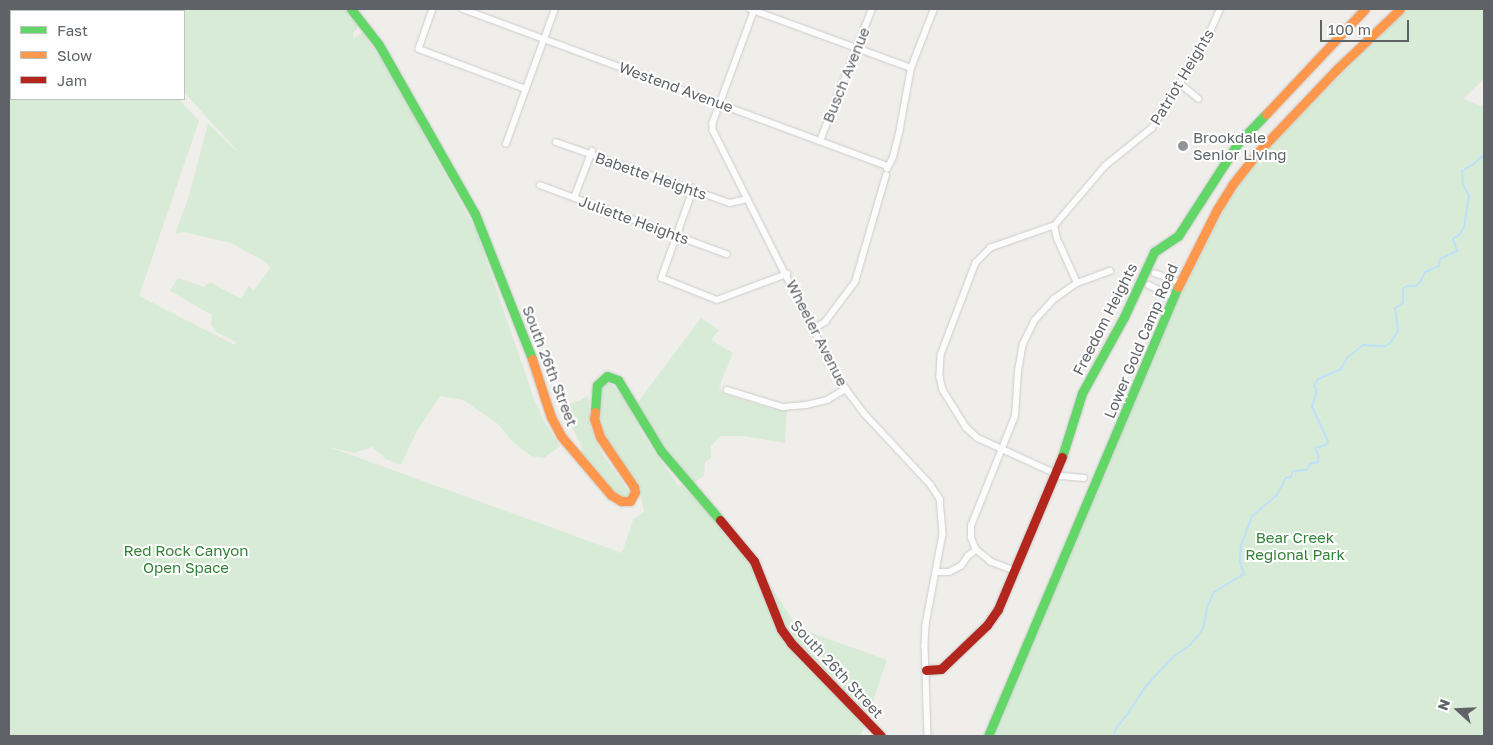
<!DOCTYPE html>
<html>
<head>
<meta charset="utf-8">
<style>
  body { margin:0 }
  #map { position:relative; width:1493px; height:745px; overflow:hidden; background:#efeeea; font-family:"Golos Text",sans-serif }
  div>[style] { position:absolute }
  [style*='--x'] { left:calc(var(--x)*1px); top:calc(var(--y)*1px); width:calc(var(--w)*1px); rotate:calc(var(--a)*1deg) }
  .green>* { inset:0; background:#d8ebd6 }
  .stream>* { height:2px; margin:-1px; padding:0 1px; transform-origin:1px; border-radius:1px; background:#bfe0f9 }
  .roads { filter:drop-shadow(0 0 1px #cbcccc) drop-shadow(0 0 1px #cbcccc) }
  .street>* { height:5.5px; margin:-2.75px; padding:0 2.75px; transform-origin:2.75px; border-radius:2.75px; background:#fdfcfc }
  .fast>* { height:9px; margin:-4.5px; padding:0 4.5px; transform-origin:4.5px; border-radius:4.5px; background:#63d668 }
  .slow>* { height:9px; margin:-4.5px; padding:0 4.5px; transform-origin:4.5px; border-radius:4.5px; background:#ff974d }
  .jam>* { height:9px; margin:-4.5px; padding:0 4.5px; transform-origin:4.5px; border-radius:4.5px; background:#b3261e }
  .dots>* { width:14px; height:14px; translate:-50% -50%; box-sizing:border-box; border:2px solid #fff; border-radius:50% }
  span { translate:-50% -50%; white-space:nowrap; text-align:center; line-height:1.15; -webkit-text-stroke:4px #fff; paint-order:stroke }
  .street-label { font-size:15px; color:#5f6368 }
  .poi-label { font-size:15px; color:#5f6368 }
  .left { translate:0 -50%; text-align:left }
  .park-label { font-size:15px; color:#348238 }
  .frame { position:absolute; inset:0; border:10px solid #5f6368; pointer-events:none }
  .legend { position:absolute; left:10px; top:10px; width:175px; height:90px; box-sizing:border-box; background:#fff; border:1px solid #bfc1c3; margin:0; padding:6px 9px; list-style:none; font-size:15px; color:#5f6368 }
  .legend li { display:flex; align-items:center; gap:10px; height:25px }
  .legend b { width:25px; border:1px solid #bfc1c3 }
  .north { position:absolute; left:1433px; top:685px; width:50px; height:50px; -webkit-text-stroke:4px #fff; paint-order:stroke; rotate:290deg; font-size:14px; font-weight:700; line-height:20px; text-align:center; color:#5f6368 }
  .north::after { content:''; display:block; margin:auto; width:18px; height:22px; background:#5f6368; clip-path:polygon(50% 0,100% 100%,50% 72%,0 100%) }
  .scale { position:absolute; left:1320px; top:20px; width:89px; height:22px; box-sizing:border-box; border:2px solid #5f6368; border-top:0; padding-left:6px; font-size:15px; line-height:18px; white-space:nowrap; color:#5f6368; -webkit-text-stroke:4px #fff; paint-order:stroke }
</style>
</head>
<body>
<div id="map">
  <div class="green">
    <i style="clip-path:polygon(107px 9px,345px 9px,359px 27px,354px 32px,353px 39px,362px 32px,388px 70px,477px 233px,534px 399px,545px 423px,560px 446px,544px 458px,531px 456px,512px 441px,498px 424px,463px 400px,440px 396px,416px 433px,401px 465px,386px 459px,372px 447px,354px 453px,329px 447px,622px 553px,633px 520px,644px 512px,639px 488px,604px 441px,599px 424px,597px 413px,600px 391px,605px 384px,611px 384px,625px 399px,644px 437px,679px 486px,681px 485px,723px 523px,759px 568px,798px 628px,887px 660px,861px 736px,9px 736px,9px 33px,11px 35px,11px 99px,179px 99px,199px 121px,139px 296px,235px 345px,236px 342px,216px 332px,211px 325px,212px 315px,170px 291px,178px 278px,204px 287px,210px 282px,241px 299px,248px 286px,254px 290px,270px 269px,267px 263px,231px 243px,184px 232px,175px 234px,188px 199px,208px 124px,241px 155px,184px 92px,184px 11px,109px 11px)"></i>
    <i style="clip-path:polygon(1404px 9px,1484px 9px,1484px 79px,1463px 99px,1484px 107px,1484px 736px,993px 736px,1184px 287px,1221px 214px,1246px 174px,1263px 154px)"></i>
    <i style="clip-path:polygon(701px 318px,719px 330px,711px 340px,733px 353px,719px 387px,725px 394px,775px 410px,787px 410px,785px 443px,742px 436px,720px 436px,711px 446px,711px 458px,705px 462px,704px 476px,693px 483px,653px 433px,638px 402px)"></i>
    <i style="clip-path:polygon(588px 395px,591px 428px,603px 455px,628px 490px,629px 494px,623px 499px,615px 494px,581px 456px,582px 447px,573px 429px,563px 420px,571px 403px,581px 400px)"></i>
  </div>
  <div class="stream">
    <i style="--x:1114;--y:736;--w:8;--a:-76"></i>
    <i style="--x:1116;--y:728;--w:17;--a:-50"></i>
    <i style="--x:1127;--y:715;--w:35;--a:-57"></i>
    <i style="--x:1146;--y:686;--w:40;--a:-47"></i>
    <i style="--x:1173;--y:657;--w:21;--a:-35"></i>
    <i style="--x:1190;--y:645;--w:16;--a:-50"></i>
    <i style="--x:1200;--y:633;--w:8;--a:-60"></i>
    <i style="--x:1204;--y:626;--w:19;--a:-81"></i>
    <i style="--x:1207;--y:607;--w:17;--a:-65"></i>
    <i style="--x:1214;--y:592;--w:35;--a:-31"></i>
    <i style="--x:1244;--y:574;--w:13;--a:-108"></i>
    <i style="--x:1240;--y:562;--w:17;--a:-87"></i>
    <i style="--x:1241;--y:545;--w:31;--a:-69"></i>
    <i style="--x:1252;--y:516;--w:31;--a:-40"></i>
    <i style="--x:1276;--y:496;--w:21;--a:-61"></i>
    <i style="--x:1286;--y:478;--w:5;--a:-11"></i>
    <i style="--x:1291;--y:477;--w:6;--a:-72"></i>
    <i style="--x:1293;--y:471;--w:14;--a:-4"></i>
    <i style="--x:1307;--y:470;--w:7;--a:-63"></i>
    <i style="--x:1310;--y:464;--w:8;--a:-14"></i>
    <i style="--x:1318;--y:462;--w:6;--a:-81"></i>
    <i style="--x:1319;--y:456;--w:9;--a:-117"></i>
    <i style="--x:1315;--y:448;--w:11;--a:-15"></i>
    <i style="--x:1326;--y:445;--w:4;--a:-63"></i>
    <i style="--x:1328;--y:441;--w:38;--a:-115"></i>
    <i style="--x:1312;--y:407;--w:18;--a:-74"></i>
    <i style="--x:1317;--y:390;--w:5;--a:-127"></i>
    <i style="--x:1314;--y:386;--w:8;--a:-60"></i>
    <i style="--x:1318;--y:379;--w:25;--a:-23"></i>
    <i style="--x:1341;--y:369;--w:13;--a:-61"></i>
    <i style="--x:1347;--y:358;--w:21;--a:-39"></i>
    <i style="--x:1363;--y:345;--w:22;--a:3"></i>
    <i style="--x:1385;--y:346;--w:6;--a:-31"></i>
    <i style="--x:1390;--y:343;--w:14;--a:-56"></i>
    <i style="--x:1398;--y:331;--w:23;--a:-97"></i>
    <i style="--x:1395;--y:308;--w:9;--a:-32"></i>
    <i style="--x:1403;--y:303;--w:14;--a:-90"></i>
    <i style="--x:1403;--y:289;--w:5;--a:-37"></i>
    <i style="--x:1407;--y:286;--w:9;--a:0"></i>
    <i style="--x:1416;--y:286;--w:6;--a:-45"></i>
    <i style="--x:1420;--y:282;--w:11;--a:-63"></i>
    <i style="--x:1425;--y:272;--w:15;--a:-23"></i>
    <i style="--x:1439;--y:266;--w:7;--a:-82"></i>
    <i style="--x:1440;--y:259;--w:19;--a:-25"></i>
    <i style="--x:1457;--y:251;--w:13;--a:-108"></i>
    <i style="--x:1453;--y:239;--w:7;--a:-34"></i>
    <i style="--x:1459;--y:235;--w:9;--a:-58"></i>
    <i style="--x:1464;--y:227;--w:31;--a:-81"></i>
    <i style="--x:1469;--y:196;--w:13;--a:-117"></i>
    <i style="--x:1463;--y:184;--w:13;--a:-94"></i>
    <i style="--x:1462;--y:171;--w:15;--a:-32"></i>
    <i style="--x:1475;--y:163;--w:10;--a:-45"></i>
    <i style="--x:1482;--y:156;--w:2;--a:27"></i>
  </div>
  <div class="roads">
    <div class="street">
      <i style="--x:433;--y:9;--w:42;--a:109.3"></i>
      <i style="--x:419;--y:49;--w:114;--a:20.5"></i>
      <i style="--x:463;--y:9;--w:453;--a:20.3"></i>
      <i style="--x:750;--y:9;--w:171;--a:20.1"></i>
      <i style="--x:755;--y:9;--w:121;--a:110.2"></i>
      <i style="--x:713;--y:123;--w:7;--a:90"></i>
      <i style="--x:713;--y:130;--w:276;--a:63.3"></i>
      <i style="--x:837;--y:377;--w:45;--a:53.1"></i>
      <i style="--x:864;--y:413;--w:98;--a:47.1"></i>
      <i style="--x:931;--y:485;--w:17;--a:57"></i>
      <i style="--x:940;--y:499;--w:35;--a:85"></i>
      <i style="--x:943;--y:534;--w:93;--a:100.6"></i>
      <i style="--x:926;--y:625;--w:21;--a:93"></i>
      <i style="--x:925;--y:646;--w:90;--a:88.1"></i>
      <i style="--x:1181;--y:84;--w:23;--a:40"></i>
      <i style="--x:820;--y:141;--w:142;--a:-68.5"></i>
      <i style="--x:556;--y:142;--w:184;--a:19.3"></i>
      <i style="--x:730;--y:203;--w:17;--a:-13"></i>
      <i style="--x:506;--y:144;--w:144;--a:-70.1"></i>
      <i style="--x:887;--y:169;--w:13;--a:-63"></i>
      <i style="--x:893;--y:157;--w:30;--a:-76"></i>
      <i style="--x:900;--y:128;--w:61;--a:-79.6"></i>
      <i style="--x:911;--y:68;--w:63;--a:-68.7"></i>
      <i style="--x:540;--y:185;--w:199;--a:20.3"></i>
      <i style="--x:694;--y:188;--w:96;--a:109.6"></i>
      <i style="--x:662;--y:278;--w:59;--a:21.8"></i>
      <i style="--x:717;--y:300;--w:75;--a:-20.4"></i>
      <i style="--x:574;--y:198;--w:50;--a:-69"></i>
      <i style="--x:1054;--y:226;--w:67;--a:160.8"></i>
      <i style="--x:991;--y:248;--w:21;--a:135"></i>
      <i style="--x:976;--y:263;--w:98;--a:110.8"></i>
      <i style="--x:941;--y:355;--w:22;--a:93"></i>
      <i style="--x:940;--y:377;--w:13;--a:77"></i>
      <i style="--x:943;--y:390;--w:44;--a:58.1"></i>
      <i style="--x:966;--y:427;--w:16;--a:43"></i>
      <i style="--x:978;--y:438;--w:91;--a:24.6"></i>
      <i style="--x:1061;--y:476;--w:23;--a:5"></i>
      <i style="--x:1155;--y:273;--w:27;--a:22"></i>
      <i style="--x:1077;--y:283;--w:48;--a:-114.4"></i>
      <i style="--x:1057;--y:239;--w:13;--a:-103"></i>
      <i style="--x:1054;--y:226;--w:79;--a:-49.6"></i>
      <i style="--x:1105;--y:166;--w:60;--a:-39"></i>
      <i style="--x:1152;--y:128;--w:100;--a:-58.1"></i>
      <i style="--x:1205;--y:43;--w:37;--a:-66"></i>
      <i style="--x:1149;--y:285;--w:28;--a:26"></i>
      <i style="--x:815;--y:328;--w:12;--a:-31"></i>
      <i style="--x:825;--y:322;--w:50;--a:-53.1"></i>
      <i style="--x:855;--y:282;--w:111;--a:-73.8"></i>
      <i style="--x:727;--y:390;--w:59;--a:16.9"></i>
      <i style="--x:783;--y:407;--w:23;--a:-5"></i>
      <i style="--x:806;--y:405;--w:22;--a:-13"></i>
      <i style="--x:827;--y:400;--w:22;--a:-30"></i>
      <i style="--x:1014;--y:571;--w:25;--a:-159"></i>
      <i style="--x:991;--y:562;--w:19;--a:-141"></i>
      <i style="--x:976;--y:550;--w:13;--a:-113"></i>
      <i style="--x:971;--y:538;--w:12;--a:-90"></i>
      <i style="--x:971;--y:526;--w:118;--a:-68.2"></i>
      <i style="--x:1015;--y:416;--w:45;--a:-86.2"></i>
      <i style="--x:1018;--y:371;--w:27;--a:-80"></i>
      <i style="--x:1023;--y:344;--w:25;--a:-64"></i>
      <i style="--x:1034;--y:321;--w:30;--a:-48"></i>
      <i style="--x:1054;--y:299;--w:28;--a:-35"></i>
      <i style="--x:1077;--y:283;--w:35;--a:-20"></i>
      <i style="--x:937;--y:572;--w:12;--a:0"></i>
      <i style="--x:949;--y:572;--w:13;--a:-27"></i>
      <i style="--x:961;--y:566;--w:12;--a:-55"></i>
      <i style="--x:968;--y:556;--w:10;--a:-37"></i>
    </div>
    <div class="fast">
      <i style="--x:351;--y:9;--w:46;--a:52.1"></i>
      <i style="--x:379;--y:45;--w:194;--a:60.4"></i>
      <i style="--x:475;--y:214;--w:156;--a:68.5"></i>
      <i style="--x:595;--y:412;--w:27;--a:-86"></i>
      <i style="--x:597;--y:385;--w:13;--a:-42"></i>
      <i style="--x:607;--y:376;--w:12;--a:20"></i>
      <i style="--x:618;--y:380;--w:83;--a:58.8"></i>
      <i style="--x:661;--y:451;--w:91;--a:49.5"></i>
      <i style="--x:1062;--y:457;--w:67;--a:-72.6"></i>
      <i style="--x:1082;--y:393;--w:87;--a:-61.1"></i>
      <i style="--x:1124;--y:317;--w:72;--a:-65.2"></i>
      <i style="--x:1154;--y:252;--w:29;--a:-34"></i>
      <i style="--x:1178;--y:236;--w:111;--a:-57.2"></i>
      <i style="--x:1238;--y:143;--w:40;--a:-46"></i>
      <i style="--x:988;--y:736;--w:488;--a:-67.1"></i>
    </div>
    <div class="slow">
      <i style="--x:1266;--y:114;--w:144;--a:-46.7"></i>
      <i style="--x:1178;--y:287;--w:85;--a:-63.4"></i>
      <i style="--x:1216;--y:211;--w:31;--a:-58"></i>
      <i style="--x:1232;--y:185;--w:42;--a:-51.8"></i>
      <i style="--x:1258;--y:152;--w:115;--a:-46.4"></i>
      <i style="--x:1337;--y:69;--w:87;--a:-43.6"></i>
      <i style="--x:532;--y:359;--w:61;--a:71.9"></i>
      <i style="--x:551;--y:417;--w:21;--a:62"></i>
      <i style="--x:561;--y:436;--w:77;--a:49.7"></i>
      <i style="--x:611;--y:495;--w:12;--a:31"></i>
      <i style="--x:621;--y:501;--w:9;--a:0"></i>
      <i style="--x:630;--y:501;--w:10;--a:-61"></i>
      <i style="--x:635;--y:492;--w:5;--a:-101"></i>
      <i style="--x:634;--y:487;--w:60;--a:-124.2"></i>
      <i style="--x:600;--y:437;--w:19;--a:-108"></i>
      <i style="--x:594;--y:419;--w:7;--a:-82"></i>
    </div>
    <div class="jam">
      <i style="--x:720;--y:520;--w:53;--a:50.3"></i>
      <i style="--x:754;--y:561;--w:73;--a:68.3"></i>
      <i style="--x:781;--y:629;--w:17;--a:54"></i>
      <i style="--x:791;--y:643;--w:129;--a:45.9"></i>
      <i style="--x:926;--y:670;--w:15;--a:-4"></i>
      <i style="--x:941;--y:669;--w:64;--a:-43.7"></i>
      <i style="--x:987;--y:625;--w:19;--a:-55"></i>
      <i style="--x:998;--y:609;--w:165;--a:-67.2"></i>
    </div>
  </div>
  <div class="dots">
    <i style="left:1183px;top:146px;background:#919496"></i>
  </div>
  <div class="street-label">
    <span style="left:846px;top:75px;rotate:-68deg">Busch Avenue</span>
    <span style="left:1182px;top:77px;rotate:-59deg">Patriot Heights</span>
    <span style="left:676px;top:87px;rotate:20deg">Westend Avenue</span>
    <span style="left:651px;top:176px;rotate:19deg">Babette Heights</span>
    <span style="left:634px;top:220px;rotate:20deg">Juliette Heights</span>
    <span style="left:1105px;top:319px;rotate:-63deg">Freedom Heights</span>
    <span style="left:817px;top:333px;rotate:63deg">Wheeler Avenue</span>
    <span style="left:1141px;top:341px;rotate:-67deg">Lower Gold Camp Road</span>
    <span style="left:550px;top:366px;rotate:69deg">South 26th Street</span>
    <span style="left:837px;top:669px;rotate:47deg">South 26th Street</span>
  </div>
  <div class="poi-label">
    <span class="left" style="left:1193px;top:146px">Brookdale<br>Senior Living</span>
  </div>
  <div class="park-label">
    <span style="left:1295px;top:546px">Bear Creek<br>Regional Park</span>
    <span style="left:186px;top:559px">Red Rock Canyon<br>Open Space</span>
  </div>
  <div class="frame"></div>
  <ul class="legend">
  <li><b style="height:6px;background:#63d668"></b>Fast</li>
  <li><b style="height:6px;background:#ff974d"></b>Slow</li>
  <li><b style="height:6px;background:#b3261e"></b>Jam</li>
  </ul>
  <div class="north">N</div>
  <div class="scale">100 m</div>
</div>
</body>
</html>
